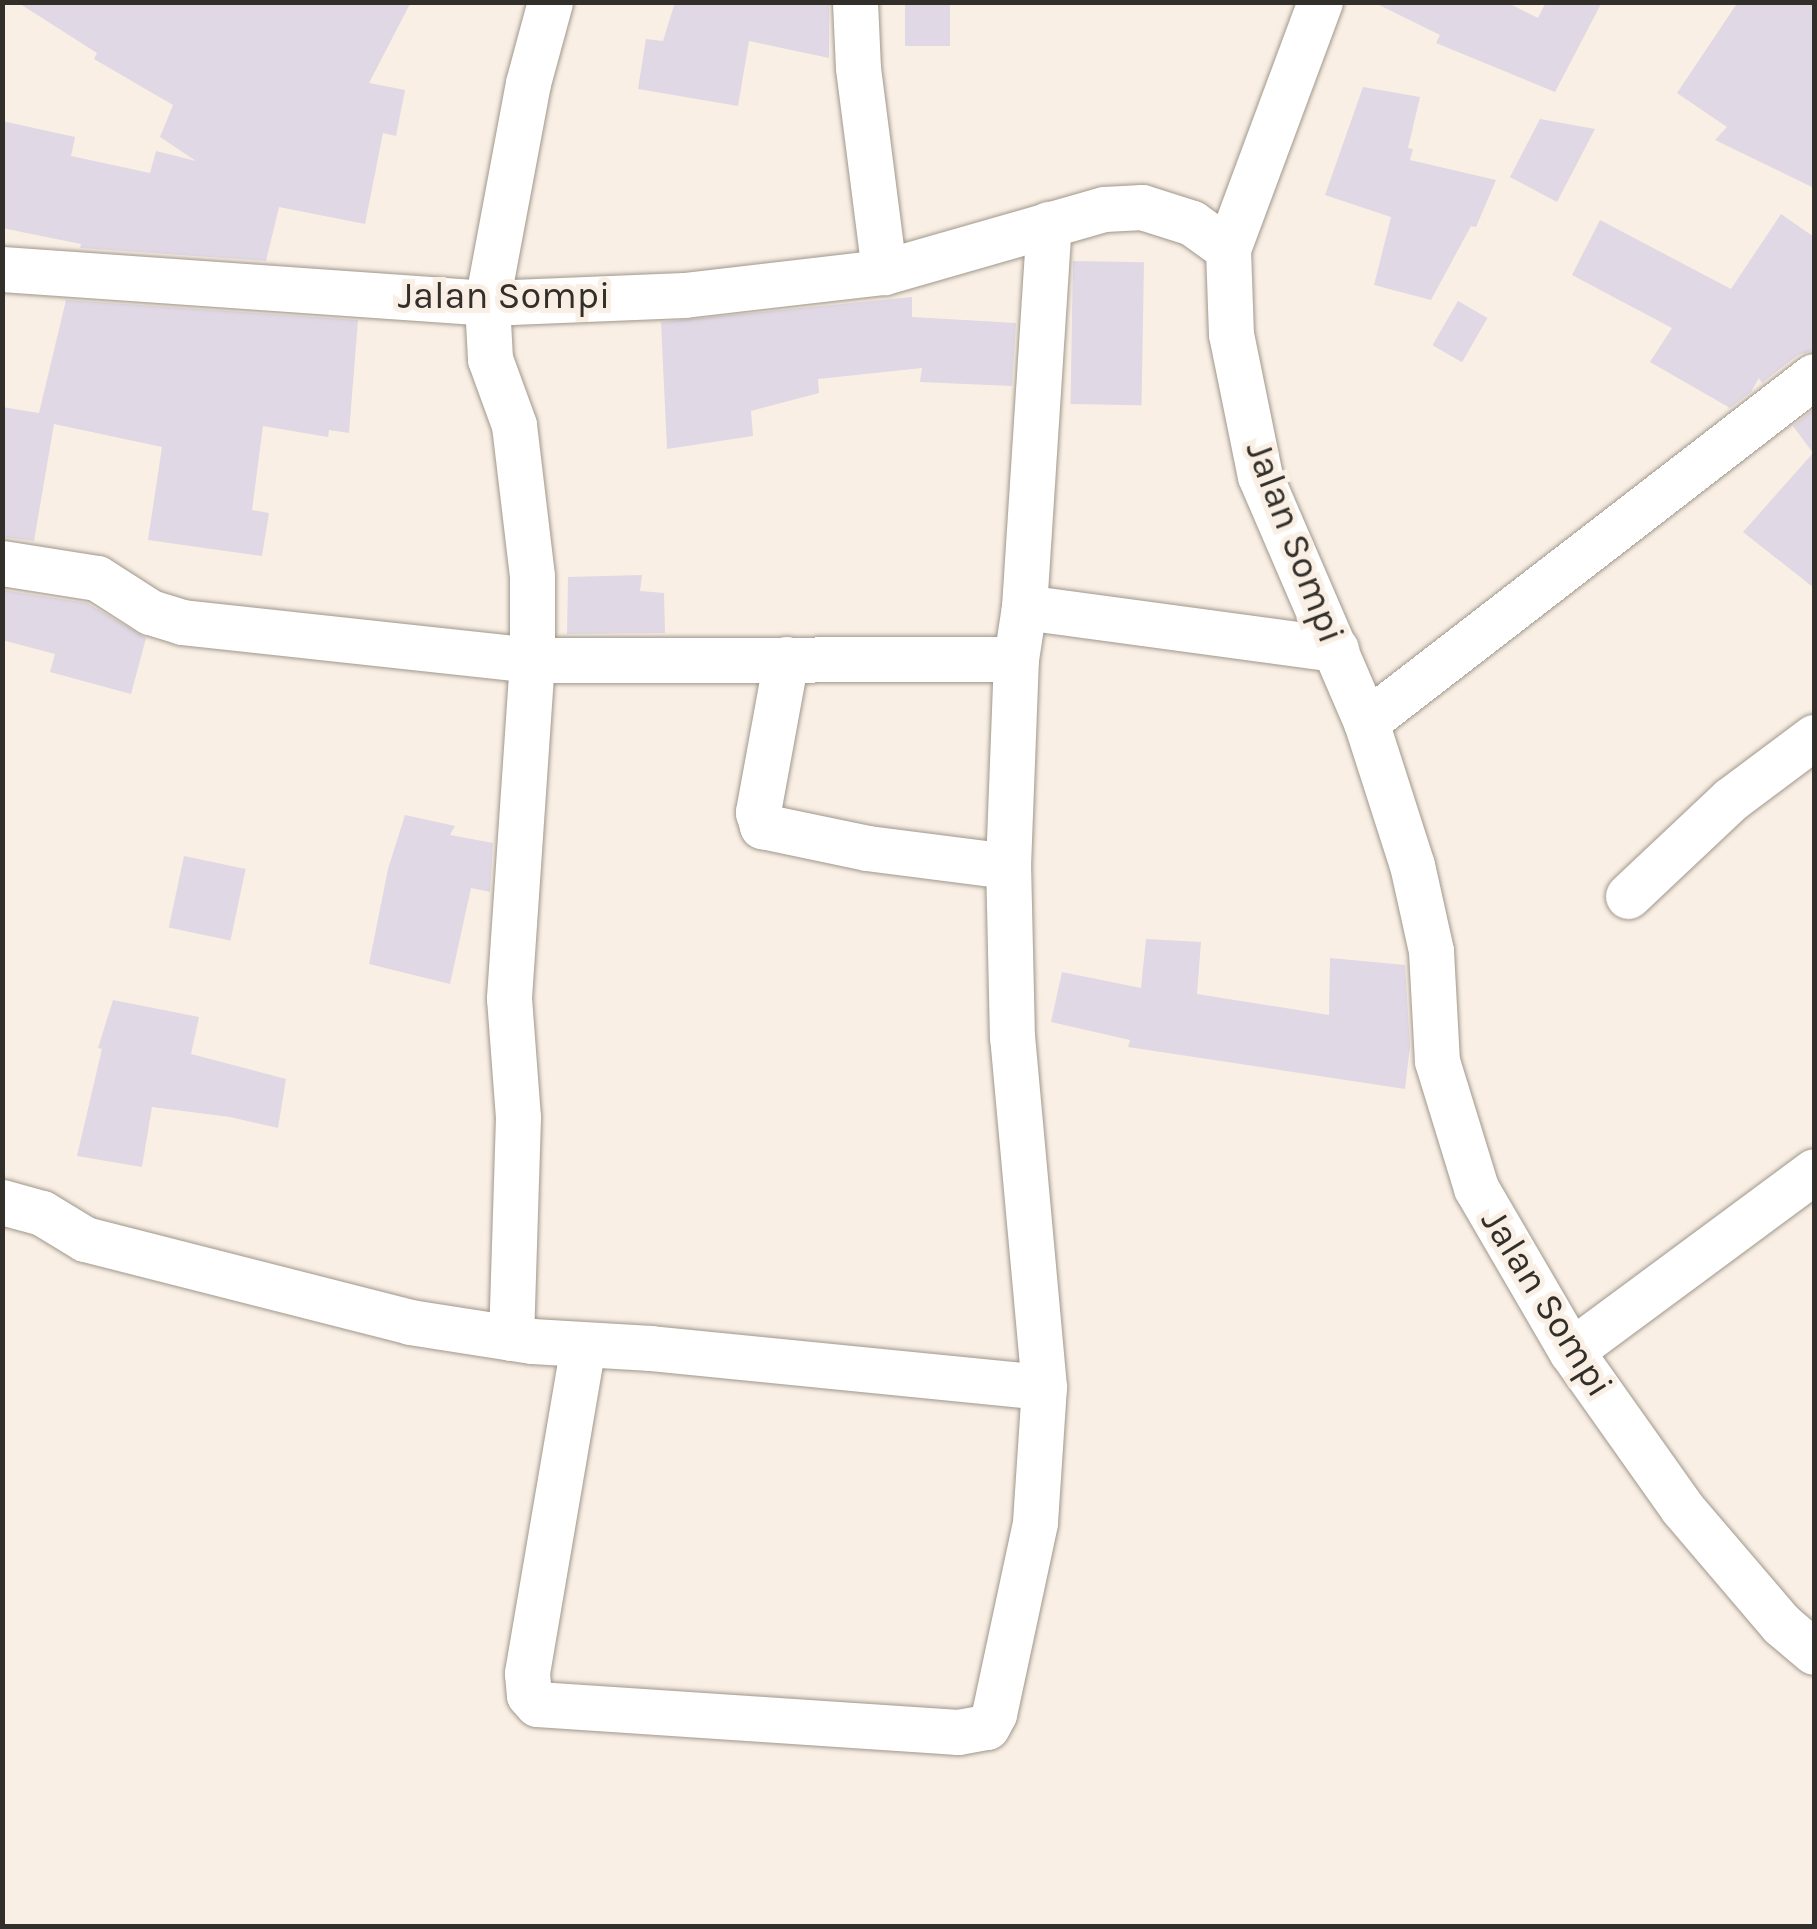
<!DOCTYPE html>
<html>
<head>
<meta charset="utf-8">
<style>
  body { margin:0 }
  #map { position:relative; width:1817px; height:1929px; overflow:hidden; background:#f9efe4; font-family:Karla,sans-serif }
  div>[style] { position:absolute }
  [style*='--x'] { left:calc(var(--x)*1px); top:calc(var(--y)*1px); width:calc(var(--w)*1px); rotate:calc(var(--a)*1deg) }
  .building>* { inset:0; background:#e0d8e4; transform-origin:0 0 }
  .roads { filter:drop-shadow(0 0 2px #a0978c) drop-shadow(0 0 2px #a0978c) }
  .minor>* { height:45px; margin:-22.5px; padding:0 22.5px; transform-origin:22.5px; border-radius:22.5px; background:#fff }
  span { translate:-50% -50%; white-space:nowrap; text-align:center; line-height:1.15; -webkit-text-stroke:10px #f9efe4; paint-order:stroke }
  .street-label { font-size:38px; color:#322f2a }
  .frame { position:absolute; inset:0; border:5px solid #322f2a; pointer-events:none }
</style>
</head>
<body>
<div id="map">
  <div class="building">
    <i style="clip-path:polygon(17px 2px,411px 2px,369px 83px,405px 90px,396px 136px,383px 133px,365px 224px,279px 207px,266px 261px,80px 248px,81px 244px,2px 228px,2px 121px,75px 137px,71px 156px,150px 173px,156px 151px,196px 161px,160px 137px,173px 105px,94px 59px,97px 53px)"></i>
    <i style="clip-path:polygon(675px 2px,829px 2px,829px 58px,749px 41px,738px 106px,638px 89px,646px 39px,663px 41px)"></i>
    <i style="left:905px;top:2px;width:45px;height:44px"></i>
    <i style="clip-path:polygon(1373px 2px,1506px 2px,1538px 18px,1546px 2px,1602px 2px,1555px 92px,1436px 43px,1440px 35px)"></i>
    <i style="clip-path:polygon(1738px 2px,1814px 2px,1814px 188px,1715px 140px,1727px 127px,1677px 93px)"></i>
    <i style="clip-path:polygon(1363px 87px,1420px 97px,1408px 148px,1413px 149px,1410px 160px,1496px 180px,1476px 227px,1471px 226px,1431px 300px,1374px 285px,1391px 217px,1325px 195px)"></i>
    <i style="clip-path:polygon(1540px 119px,1595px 129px,1557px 202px,1510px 177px)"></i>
    <i style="clip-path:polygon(1781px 214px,1814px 237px,1814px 350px,1798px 355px,1762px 383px,1759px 378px,1751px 392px,1730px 408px,1650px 362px,1672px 328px,1572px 275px,1600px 220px,1731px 289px)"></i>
    <i style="left:1073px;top:261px;width:71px;height:143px;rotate:1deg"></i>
    <i style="clip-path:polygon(912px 297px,912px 317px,1016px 323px,1012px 386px,920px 382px,922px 368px,818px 379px,819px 393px,751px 411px,753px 436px,667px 449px,661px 322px)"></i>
    <i style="clip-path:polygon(66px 300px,358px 320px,349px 433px,329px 430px,328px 437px,263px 426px,252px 510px,269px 513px,262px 556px,148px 540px,162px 447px,54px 424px,34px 541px,2px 537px,2px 407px,39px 413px)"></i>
    <i style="left:1458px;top:301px;width:34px;height:51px;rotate:30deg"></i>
    <i style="clip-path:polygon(1814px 409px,1814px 588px,1743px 532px,1813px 453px,1793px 426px)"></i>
    <i style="clip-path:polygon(642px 575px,640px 591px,664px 593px,665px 633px,567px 634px,568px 577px)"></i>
    <i style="clip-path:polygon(2px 590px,87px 603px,146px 638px,131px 694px,50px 672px,55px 654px,2px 640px)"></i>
    <i style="clip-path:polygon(405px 815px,455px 826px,450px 835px,493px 843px,490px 892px,471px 888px,450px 984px,369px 964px,388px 869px)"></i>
    <i style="left:184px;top:856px;width:63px;height:73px;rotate:12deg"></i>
    <i style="clip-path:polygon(1146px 939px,1201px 942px,1197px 994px,1329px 1015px,1330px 958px,1405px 965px,1410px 1046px,1405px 1089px,1128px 1047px,1130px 1040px,1051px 1022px,1062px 972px,1141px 988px)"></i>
    <i style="clip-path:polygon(113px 1000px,199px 1017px,191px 1054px,286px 1079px,278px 1128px,230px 1117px,152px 1107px,142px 1167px,77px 1156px,102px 1049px,98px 1048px)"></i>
  </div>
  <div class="roads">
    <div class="minor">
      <i style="--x:550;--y:2;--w:84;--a:105.2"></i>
      <i style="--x:528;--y:83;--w:224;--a:100.6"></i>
      <i style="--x:487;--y:303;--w:56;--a:86.9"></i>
      <i style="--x:490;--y:359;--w:70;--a:70"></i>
      <i style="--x:514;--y:425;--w:152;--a:83.2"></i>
      <i style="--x:532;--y:576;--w:84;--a:90"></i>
      <i style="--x:532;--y:660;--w:484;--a:-0.1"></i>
      <i style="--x:855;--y:2;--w:66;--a:87.4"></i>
      <i style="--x:858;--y:68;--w:206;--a:82.7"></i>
      <i style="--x:1228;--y:249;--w:264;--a:-69.6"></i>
      <i style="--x:2;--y:269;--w:486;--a:4"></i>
      <i style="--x:487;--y:303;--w:197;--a:-2.3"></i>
      <i style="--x:684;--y:295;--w:201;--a:-6.6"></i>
      <i style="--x:884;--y:272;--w:229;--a:-16"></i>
      <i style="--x:1104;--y:209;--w:38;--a:-3"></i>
      <i style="--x:1142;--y:207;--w:52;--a:17.7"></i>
      <i style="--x:1192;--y:223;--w:44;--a:35.8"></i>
      <i style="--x:1228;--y:249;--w:85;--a:88"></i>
      <i style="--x:1231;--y:334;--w:145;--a:78.5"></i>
      <i style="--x:1260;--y:476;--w:268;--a:66.7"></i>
      <i style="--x:1366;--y:722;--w:150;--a:72.2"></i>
      <i style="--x:1412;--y:865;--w:88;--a:77.5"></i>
      <i style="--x:1431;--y:951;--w:110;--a:86.9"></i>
      <i style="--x:1437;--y:1061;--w:133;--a:72.9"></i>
      <i style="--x:1476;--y:1188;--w:189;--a:59.8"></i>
      <i style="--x:1571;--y:1351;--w:192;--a:54.7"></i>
      <i style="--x:1682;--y:1508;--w:153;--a:49.5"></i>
      <i style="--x:1781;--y:1624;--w:43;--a:40.3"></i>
      <i style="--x:2;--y:563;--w:96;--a:9"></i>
      <i style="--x:97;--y:578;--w:63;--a:32.7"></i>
      <i style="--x:150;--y:612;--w:34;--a:17"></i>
      <i style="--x:182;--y:622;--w:352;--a:6.2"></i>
      <i style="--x:532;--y:660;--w:339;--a:93.9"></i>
      <i style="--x:509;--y:998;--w:119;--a:85.7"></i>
      <i style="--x:518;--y:1117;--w:221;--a:91.8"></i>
      <i style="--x:1024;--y:607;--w:315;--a:7.7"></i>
      <i style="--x:786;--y:659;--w:156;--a:100.4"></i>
      <i style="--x:758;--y:812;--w:15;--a:74"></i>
      <i style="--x:762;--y:826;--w:107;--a:11.8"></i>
      <i style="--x:867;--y:848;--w:142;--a:7.3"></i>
      <i style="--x:1366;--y:722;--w:566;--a:-37.68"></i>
      <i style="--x:1628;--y:896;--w:141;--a:-43.3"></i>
      <i style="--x:1731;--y:799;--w:104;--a:-36.8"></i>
      <i style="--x:2;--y:1202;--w:41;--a:15.4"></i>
      <i style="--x:42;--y:1213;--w:50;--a:31.2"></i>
      <i style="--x:85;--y:1239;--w:335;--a:14.3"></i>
      <i style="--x:410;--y:1322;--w:123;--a:8.9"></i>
      <i style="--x:532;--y:1341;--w:119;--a:3.4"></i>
      <i style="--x:651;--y:1348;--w:395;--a:5.7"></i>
      <i style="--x:583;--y:1345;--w:333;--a:99.7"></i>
      <i style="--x:527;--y:1673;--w:22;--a:85"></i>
      <i style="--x:529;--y:1695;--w:12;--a:48"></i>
      <i style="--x:537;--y:1704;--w:422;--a:3.8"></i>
      <i style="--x:958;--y:1732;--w:29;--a:-10"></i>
      <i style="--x:987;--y:1727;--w:15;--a:-62"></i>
      <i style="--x:994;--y:1714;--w:196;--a:-77.9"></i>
      <i style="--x:1035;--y:1522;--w:135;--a:-86.2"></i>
      <i style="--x:1044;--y:1387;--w:350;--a:-95.2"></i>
      <i style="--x:1012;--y:1038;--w:172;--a:-91.3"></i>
      <i style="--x:1008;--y:866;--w:207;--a:-87.8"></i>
      <i style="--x:1016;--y:659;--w:53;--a:-81.3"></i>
      <i style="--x:1024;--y:607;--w:384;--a:-86.3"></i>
      <i style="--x:1571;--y:1351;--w:302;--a:-36.5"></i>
    </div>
  </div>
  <div class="street-label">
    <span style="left:504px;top:296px">Jalan Sompi</span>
    <span style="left:1295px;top:542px;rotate:69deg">Jalan Sompi</span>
    <span style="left:1547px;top:1303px;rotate:58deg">Jalan Sompi</span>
  </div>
  <div class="frame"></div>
</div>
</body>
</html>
